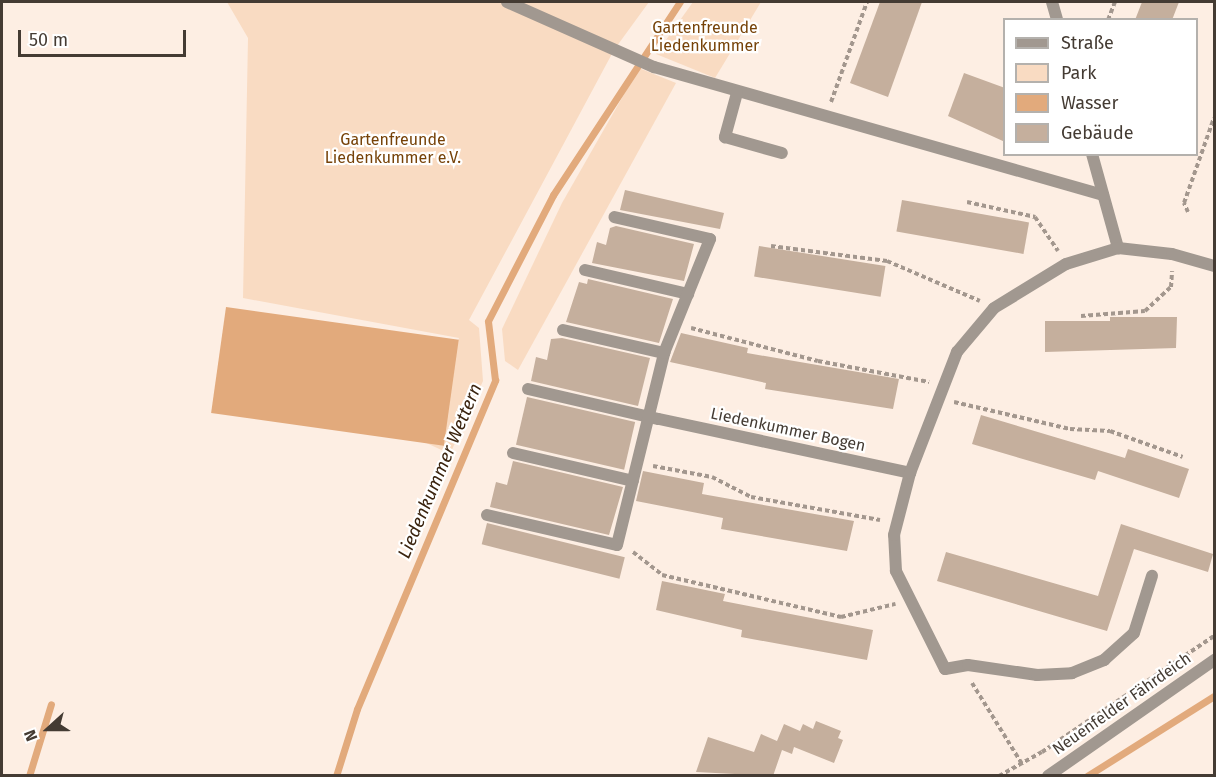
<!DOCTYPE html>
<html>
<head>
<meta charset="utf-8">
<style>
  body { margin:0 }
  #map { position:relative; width:1216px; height:777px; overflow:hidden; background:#fdeee3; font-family:"Fira Sans",sans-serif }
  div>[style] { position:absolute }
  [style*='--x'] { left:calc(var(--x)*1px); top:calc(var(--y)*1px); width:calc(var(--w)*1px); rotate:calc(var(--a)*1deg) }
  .green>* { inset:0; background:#f9dbc2 }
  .water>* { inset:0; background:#e2aa7c; transform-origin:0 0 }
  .stream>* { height:7px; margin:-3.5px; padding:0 3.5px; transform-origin:3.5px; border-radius:3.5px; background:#e2aa7c }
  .building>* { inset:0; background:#c5af9d; transform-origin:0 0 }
  .path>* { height:4px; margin-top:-2px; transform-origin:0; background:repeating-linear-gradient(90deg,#a3978e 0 4.5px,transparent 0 7.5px) }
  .lane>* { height:12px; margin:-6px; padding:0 6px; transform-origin:6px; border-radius:6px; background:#a19890 }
  .street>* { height:12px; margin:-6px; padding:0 6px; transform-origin:6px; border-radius:6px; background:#a19890 }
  span { translate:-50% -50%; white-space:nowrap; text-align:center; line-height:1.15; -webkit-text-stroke:4.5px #fff; paint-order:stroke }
  .park-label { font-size:16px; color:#764208 }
  .street-label { font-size:16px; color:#443b33 }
  .water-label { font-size:18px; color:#3b240f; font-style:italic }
  .frame { position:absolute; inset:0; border:3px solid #443b33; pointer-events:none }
  .legend { position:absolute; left:1003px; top:18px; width:195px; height:138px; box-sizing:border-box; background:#fff; border:2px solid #b4b1ad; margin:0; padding:8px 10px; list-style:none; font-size:18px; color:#443b33 }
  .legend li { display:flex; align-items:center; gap:12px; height:30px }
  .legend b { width:30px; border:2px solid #b4b1ad }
  .north { position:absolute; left:18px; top:699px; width:60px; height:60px; -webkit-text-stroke:4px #fff; paint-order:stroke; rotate:249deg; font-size:16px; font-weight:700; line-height:24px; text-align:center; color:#443b33 }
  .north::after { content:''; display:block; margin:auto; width:21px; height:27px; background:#443b33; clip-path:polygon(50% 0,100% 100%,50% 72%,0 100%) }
  .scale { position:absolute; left:18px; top:30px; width:168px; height:27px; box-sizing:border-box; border:3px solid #443b33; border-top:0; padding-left:8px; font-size:18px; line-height:21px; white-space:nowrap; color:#443b33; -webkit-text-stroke:4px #fff; paint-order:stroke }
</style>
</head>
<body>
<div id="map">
  <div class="green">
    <i style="clip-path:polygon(227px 2px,649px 2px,614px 50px,469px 320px,479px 328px,483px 381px,450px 454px,420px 440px,459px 338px,243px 298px,248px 38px)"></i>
    <i style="clip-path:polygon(693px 2px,761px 2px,715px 78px,656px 54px)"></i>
    <i style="clip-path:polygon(639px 68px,676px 83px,518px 370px,505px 361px,502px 329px,562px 203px)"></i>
  </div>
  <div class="water">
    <i style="left:226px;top:307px;width:235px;height:107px;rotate:8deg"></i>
  </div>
  <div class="stream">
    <i style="--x:29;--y:776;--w:75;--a:-73"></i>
    <i style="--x:336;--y:776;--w:70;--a:-72.6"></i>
    <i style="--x:357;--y:709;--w:357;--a:-67.2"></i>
    <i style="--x:495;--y:380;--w:59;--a:-96.8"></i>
    <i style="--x:488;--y:321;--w:142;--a:-62.7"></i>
    <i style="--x:553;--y:195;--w:231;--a:-56.7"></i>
    <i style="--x:1087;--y:776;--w:150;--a:-32.2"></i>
  </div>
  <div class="building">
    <i style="clip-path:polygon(880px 2px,922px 2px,888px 97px,850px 83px)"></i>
    <i style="clip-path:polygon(1142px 2px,1179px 2px,1172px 20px,1135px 20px)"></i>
    <i style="clip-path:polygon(964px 73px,1005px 88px,1005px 142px,948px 116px)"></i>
    <i style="clip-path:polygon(625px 190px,724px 213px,720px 229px,620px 210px)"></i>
    <i style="left:902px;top:200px;width:129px;height:32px;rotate:10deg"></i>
    <i style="clip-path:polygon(616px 226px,694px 244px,684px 281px,592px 263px,597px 242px,606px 245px,610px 228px)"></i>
    <i style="left:759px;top:246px;width:128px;height:31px;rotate:9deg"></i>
    <i style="clip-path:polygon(588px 279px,673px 299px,659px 343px,566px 322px,579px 282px,587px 284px)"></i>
    <i style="clip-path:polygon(1110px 317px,1177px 317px,1176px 348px,1045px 352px,1045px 321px,1110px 321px)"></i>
    <i style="clip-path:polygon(681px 333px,748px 348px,747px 353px,899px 379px,893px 409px,765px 389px,766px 383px,670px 362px)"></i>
    <i style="clip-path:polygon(562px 338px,650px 358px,638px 406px,531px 381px,536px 357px,547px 360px,551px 339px)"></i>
    <i style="left:527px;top:397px;width:111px;height:49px;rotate:13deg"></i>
    <i style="clip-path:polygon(981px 415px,1125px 458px,1128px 449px,1189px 469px,1179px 498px,1098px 471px,1095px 480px,972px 444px)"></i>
    <i style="clip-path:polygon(513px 461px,623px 487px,609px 535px,490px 507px,496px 482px,507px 485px)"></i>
    <i style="clip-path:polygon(643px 471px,704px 483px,702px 494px,854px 521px,847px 551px,721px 529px,723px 518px,636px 501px)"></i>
    <i style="left:487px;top:523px;width:142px;height:22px;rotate:14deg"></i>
    <i style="clip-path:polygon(1121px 524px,1213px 554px,1208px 572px,1134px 549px,1107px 631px,937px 581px,946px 552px,1098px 596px)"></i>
    <i style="clip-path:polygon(662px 581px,725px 594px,723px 601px,873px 630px,867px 660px,741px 637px,742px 630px,656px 610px)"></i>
    <i style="clip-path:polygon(816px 721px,841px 731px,838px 738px,843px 740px,834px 763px,794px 747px,792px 754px,782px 750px,773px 776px,696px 772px,708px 737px,754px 752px,761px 734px,777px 741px,784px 724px,800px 731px,803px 724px,813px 729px)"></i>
  </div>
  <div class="path">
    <i style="--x:1108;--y:20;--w:19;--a:-69"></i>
    <i style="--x:831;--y:102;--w:106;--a:-70.2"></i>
    <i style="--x:967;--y:202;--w:70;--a:12.4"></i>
    <i style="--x:1035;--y:217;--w:41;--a:55.9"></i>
    <i style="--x:1188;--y:212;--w:10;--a:-114"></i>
    <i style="--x:1184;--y:203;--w:90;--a:-70.6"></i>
    <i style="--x:771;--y:246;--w:117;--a:7.4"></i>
    <i style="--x:887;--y:261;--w:101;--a:23.3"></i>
    <i style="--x:1081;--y:316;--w:64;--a:-4.5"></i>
    <i style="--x:1145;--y:311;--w:35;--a:-43"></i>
    <i style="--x:1171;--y:287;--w:16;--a:-86"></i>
    <i style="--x:691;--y:328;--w:131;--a:14.6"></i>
    <i style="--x:818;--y:361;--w:113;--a:10.7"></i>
    <i style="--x:954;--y:402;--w:119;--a:13.1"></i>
    <i style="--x:1070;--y:429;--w:40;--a:2.9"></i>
    <i style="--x:1110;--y:431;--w:77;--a:19.6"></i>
    <i style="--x:653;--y:466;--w:60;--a:10.6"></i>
    <i style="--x:712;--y:477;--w:44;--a:27.1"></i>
    <i style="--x:751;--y:497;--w:131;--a:10.1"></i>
    <i style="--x:633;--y:552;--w:37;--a:38"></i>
    <i style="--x:662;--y:575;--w:184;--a:13.2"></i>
    <i style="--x:841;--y:617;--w:56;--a:-13.5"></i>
    <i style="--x:972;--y:683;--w:95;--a:58.3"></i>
    <i style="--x:999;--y:776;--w:49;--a:-29.2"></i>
    <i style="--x:1042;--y:752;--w:207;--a:-34"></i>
  </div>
  <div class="lane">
    <i style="--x:507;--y:2;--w:161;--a:23.9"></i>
    <i style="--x:654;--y:67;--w:467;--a:15.9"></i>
    <i style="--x:737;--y:93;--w:46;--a:105.3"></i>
    <i style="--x:725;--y:137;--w:59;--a:15.7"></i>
    <i style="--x:585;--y:270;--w:106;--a:13.1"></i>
    <i style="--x:563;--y:330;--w:104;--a:12.8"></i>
    <i style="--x:528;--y:389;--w:133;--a:13"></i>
    <i style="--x:513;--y:453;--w:123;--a:13.1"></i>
    <i style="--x:487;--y:515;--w:133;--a:13"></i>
    <i style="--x:617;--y:545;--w:198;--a:-76.2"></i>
    <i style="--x:664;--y:353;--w:123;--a:-68"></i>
    <i style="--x:710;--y:239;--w:98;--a:-167.1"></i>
    <i style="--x:945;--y:669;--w:23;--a:-10"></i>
    <i style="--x:968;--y:665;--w:70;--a:8.2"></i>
    <i style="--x:1037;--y:675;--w:35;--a:-3"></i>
    <i style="--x:1072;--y:673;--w:35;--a:-22"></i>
    <i style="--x:1104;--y:660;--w:40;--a:-42"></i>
    <i style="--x:1134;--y:633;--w:60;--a:-72.5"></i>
  </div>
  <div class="street">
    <i style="--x:1052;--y:2;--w:19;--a:74"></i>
    <i style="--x:1092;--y:154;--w:98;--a:74.5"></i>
    <i style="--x:659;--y:419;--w:257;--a:12.1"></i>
    <i style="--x:945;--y:669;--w:110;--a:-116.6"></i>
    <i style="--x:896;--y:571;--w:36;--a:-93"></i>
    <i style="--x:894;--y:535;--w:64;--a:-75.5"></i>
    <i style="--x:910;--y:473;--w:130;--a:-68.8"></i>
    <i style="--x:957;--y:352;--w:57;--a:-49.9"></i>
    <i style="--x:994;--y:308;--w:84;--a:-31.4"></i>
    <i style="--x:1066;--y:264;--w:54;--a:-17.1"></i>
    <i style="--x:1118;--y:248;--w:54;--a:6.3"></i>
    <i style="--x:1172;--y:254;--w:44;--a:15.9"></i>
    <i style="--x:1048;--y:776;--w:203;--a:-34.9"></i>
  </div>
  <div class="park-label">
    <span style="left:705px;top:37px">Gartenfreunde<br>Liedenkummer</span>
    <span style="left:393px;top:149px">Gartenfreunde<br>Liedenkummer e.V.</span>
  </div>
  <div class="street-label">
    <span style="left:788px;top:430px;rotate:12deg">Liedenkummer Bogen</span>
    <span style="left:1122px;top:704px;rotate:-35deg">Neuenfelder Fährdeich</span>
  </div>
  <div class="water-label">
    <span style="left:440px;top:471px;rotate:-67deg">Liedenkummer Wettern</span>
  </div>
  <div class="frame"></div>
  <ul class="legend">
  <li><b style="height:8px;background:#a19890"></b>Straße</li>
  <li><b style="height:16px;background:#f9dbc2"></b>Park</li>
  <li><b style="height:16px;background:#e2aa7c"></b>Wasser</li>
  <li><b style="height:16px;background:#c5af9d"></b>Gebäude</li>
  </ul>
  <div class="north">N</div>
  <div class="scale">50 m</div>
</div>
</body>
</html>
